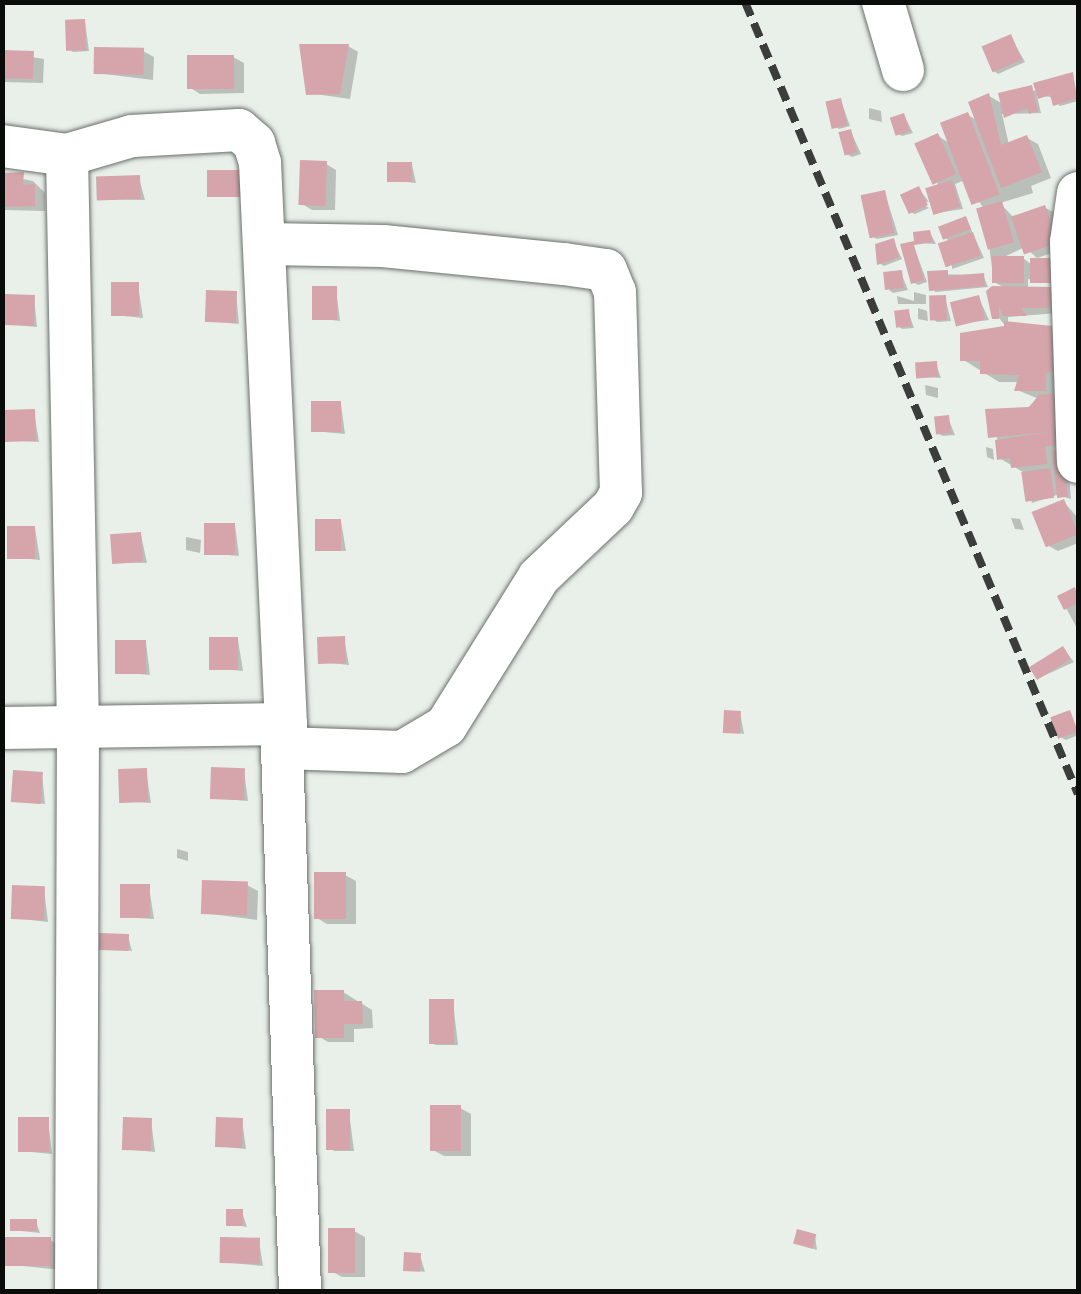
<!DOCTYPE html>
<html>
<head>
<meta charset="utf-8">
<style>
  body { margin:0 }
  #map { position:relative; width:1081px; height:1294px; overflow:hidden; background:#e9efe9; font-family:"Asap Condensed",sans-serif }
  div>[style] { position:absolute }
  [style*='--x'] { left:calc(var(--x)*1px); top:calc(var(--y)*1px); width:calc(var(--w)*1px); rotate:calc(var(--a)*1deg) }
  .shadow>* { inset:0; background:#0003 }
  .building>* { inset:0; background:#d5a5ab; transform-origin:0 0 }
  .roads { filter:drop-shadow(0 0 2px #6b706b) drop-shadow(0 0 2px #6b706b) }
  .minor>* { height:42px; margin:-21px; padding:0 21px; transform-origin:21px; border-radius:21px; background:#fff }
  .rail>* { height:8px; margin-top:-4px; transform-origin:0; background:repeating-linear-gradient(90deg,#3a3d3a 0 15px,transparent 0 23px) }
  span { translate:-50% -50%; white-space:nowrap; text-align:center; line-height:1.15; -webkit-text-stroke:8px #f6fcf6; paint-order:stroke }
  .frame { position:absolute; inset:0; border:5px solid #0a0c0a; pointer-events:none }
</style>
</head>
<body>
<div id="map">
  <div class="shadow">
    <i style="clip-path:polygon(85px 22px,89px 51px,73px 52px,68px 49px)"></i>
    <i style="clip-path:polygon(1011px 37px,1025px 62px,998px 74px,994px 71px)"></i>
    <i style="clip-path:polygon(348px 46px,358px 52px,350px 99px,308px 93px)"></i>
    <i style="clip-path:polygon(143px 51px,154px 57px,153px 80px,96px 73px)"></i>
    <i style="clip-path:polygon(2px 52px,44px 59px,43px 83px,2px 82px)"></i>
    <i style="clip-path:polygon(233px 57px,244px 63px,244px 93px,200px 94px,189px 87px)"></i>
    <i style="clip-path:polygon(1073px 74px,1078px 101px,1060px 106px,1053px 97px,1037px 96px,1041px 113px,1002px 114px,1009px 145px,1027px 138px,1038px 144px,1051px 178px,1031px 186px,1033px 193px,1000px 203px,1014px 218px,1044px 207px,1055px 213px,1067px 248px,1037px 258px,1025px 247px,1002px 258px,1023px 258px,1058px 285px,1028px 279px,1028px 289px,1053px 289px,1059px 313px,1008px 317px,1008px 324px,1051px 328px,1067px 450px,1071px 499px,1057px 495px,1032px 503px,1023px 472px,999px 458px,997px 436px,990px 437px,1039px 399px,1017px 390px,1019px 382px,999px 382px,962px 359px,1007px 328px,989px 305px,994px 289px,1007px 289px,994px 282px,984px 209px,965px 180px,955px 184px,963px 209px,937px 213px,938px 136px,951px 144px,968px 115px,978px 121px,989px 96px,1003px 104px)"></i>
    <i style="clip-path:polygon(841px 101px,850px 126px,839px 129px,835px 126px)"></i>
    <i style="clip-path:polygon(869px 108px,881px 111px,882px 122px,869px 119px)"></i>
    <i style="clip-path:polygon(904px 115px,913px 133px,902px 136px,898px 134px)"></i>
    <i style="clip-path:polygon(851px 132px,861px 154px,852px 157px,847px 154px)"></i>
    <i style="clip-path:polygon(326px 164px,336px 170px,335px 210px,312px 210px,302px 204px)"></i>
    <i style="clip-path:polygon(412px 165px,416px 183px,389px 180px)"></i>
    <i style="clip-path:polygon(2px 175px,33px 181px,45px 193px,45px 211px,2px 210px)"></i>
    <i style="clip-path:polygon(139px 178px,145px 200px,99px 199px)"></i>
    <i style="clip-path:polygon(919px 189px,929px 202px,916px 200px,929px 208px,915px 214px,910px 212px)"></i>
    <i style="clip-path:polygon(885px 193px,898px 235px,877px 239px,873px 237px)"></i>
    <i style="clip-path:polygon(966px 218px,984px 258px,952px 269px,952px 242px,943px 237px)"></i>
    <i style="clip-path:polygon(930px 233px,936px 244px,917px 243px)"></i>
    <i style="clip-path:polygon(893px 241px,902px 259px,884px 266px,879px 263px)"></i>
    <i style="clip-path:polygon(913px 244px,927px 282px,918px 285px,913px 282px)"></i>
    <i style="clip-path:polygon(901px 273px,908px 290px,893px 293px,889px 290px)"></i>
    <i style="clip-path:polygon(929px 274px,983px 275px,988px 287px,935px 292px)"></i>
    <i style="clip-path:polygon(138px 285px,143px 318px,114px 315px)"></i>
    <i style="clip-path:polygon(336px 289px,340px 321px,314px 318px)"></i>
    <i style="clip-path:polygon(914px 292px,926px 295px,926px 304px,898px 304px,897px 296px,914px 301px)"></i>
    <i style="clip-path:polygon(236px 293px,239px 324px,207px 321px)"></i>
    <i style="clip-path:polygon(34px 297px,37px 327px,6px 324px)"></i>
    <i style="clip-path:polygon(945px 297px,951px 321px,937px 322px,933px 319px)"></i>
    <i style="clip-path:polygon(979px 298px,989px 320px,958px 324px)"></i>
    <i style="clip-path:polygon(918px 308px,927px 311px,928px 321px,918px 319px)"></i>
    <i style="clip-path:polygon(908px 311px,914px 328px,902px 329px,898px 326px)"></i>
    <i style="clip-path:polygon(936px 364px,941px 378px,918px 376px)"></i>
    <i style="clip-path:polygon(925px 385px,938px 388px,938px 398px,926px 395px)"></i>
    <i style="clip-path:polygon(341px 404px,345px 434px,313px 431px)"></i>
    <i style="clip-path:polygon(34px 412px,39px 442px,7px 440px)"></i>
    <i style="clip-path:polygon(948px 418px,955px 435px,943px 436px,939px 434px)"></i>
    <i style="clip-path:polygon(986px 447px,993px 449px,994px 460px,987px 457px)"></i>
    <i style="clip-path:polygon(1064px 502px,1078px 518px,1078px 543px,1058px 551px,1047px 545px)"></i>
    <i style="clip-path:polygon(1011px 518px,1020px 519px,1024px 530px,1015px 529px)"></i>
    <i style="clip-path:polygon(341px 521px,346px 551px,318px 550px)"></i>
    <i style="clip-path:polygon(235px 525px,239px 556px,206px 553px)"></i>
    <i style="clip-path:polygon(35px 528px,40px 560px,10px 557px)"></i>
    <i style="clip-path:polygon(141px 535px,147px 563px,114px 562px)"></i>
    <i style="clip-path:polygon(186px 537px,201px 540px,200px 553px,186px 550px)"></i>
    <i style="clip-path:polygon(1075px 590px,1078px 592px,1078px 630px,1066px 608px)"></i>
    <i style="clip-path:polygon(344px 639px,349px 665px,320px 662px)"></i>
    <i style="clip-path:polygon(238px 640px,243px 671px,211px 668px)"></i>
    <i style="clip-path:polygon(146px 643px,150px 675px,118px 672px)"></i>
    <i style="clip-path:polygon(1063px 649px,1074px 662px,1039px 678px)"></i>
    <i style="clip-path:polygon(1069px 712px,1078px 735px,1066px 740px,1062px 738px)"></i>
    <i style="clip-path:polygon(740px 713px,744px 734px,726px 731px)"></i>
    <i style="clip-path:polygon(146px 771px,151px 803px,121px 801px)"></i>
    <i style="clip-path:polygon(244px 771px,248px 801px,213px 798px)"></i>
    <i style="clip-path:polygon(42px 774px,45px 804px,14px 801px)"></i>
    <i style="clip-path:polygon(177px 849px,188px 852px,188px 861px,177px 858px)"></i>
    <i style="clip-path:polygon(345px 875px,356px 881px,356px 924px,327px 924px,317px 918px)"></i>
    <i style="clip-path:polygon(247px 885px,258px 891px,257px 920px,203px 913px)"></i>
    <i style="clip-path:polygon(149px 887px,154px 919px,122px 917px)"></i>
    <i style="clip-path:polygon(44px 889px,48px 922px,13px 918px)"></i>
    <i style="clip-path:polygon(128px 936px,132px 951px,101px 948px)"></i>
    <i style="clip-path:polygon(343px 992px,372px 1010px,373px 1028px,354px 1029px,354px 1042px,328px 1042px,318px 1036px)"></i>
    <i style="clip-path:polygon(453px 1002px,458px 1045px,436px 1045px,432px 1043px)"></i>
    <i style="clip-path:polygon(460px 1108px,471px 1114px,471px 1156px,444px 1156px,433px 1150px)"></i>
    <i style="clip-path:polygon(349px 1112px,354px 1151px,334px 1151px,329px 1148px)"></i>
    <i style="clip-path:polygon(48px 1120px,52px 1154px,20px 1151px)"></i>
    <i style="clip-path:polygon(151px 1120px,155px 1152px,125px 1149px)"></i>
    <i style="clip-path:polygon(242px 1120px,246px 1149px,218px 1146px)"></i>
    <i style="clip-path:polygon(242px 1212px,247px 1227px,229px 1224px)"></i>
    <i style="clip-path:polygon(36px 1222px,40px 1233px,12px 1230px)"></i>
    <i style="clip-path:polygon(354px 1231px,365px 1237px,365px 1277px,342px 1277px,331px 1271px)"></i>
    <i style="clip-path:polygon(815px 1236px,817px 1250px,801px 1245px)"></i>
    <i style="clip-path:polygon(50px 1240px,61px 1246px,61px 1270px,4px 1264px)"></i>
    <i style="clip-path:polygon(259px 1241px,263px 1266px,221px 1262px)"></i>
    <i style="clip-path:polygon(420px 1255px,425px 1272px,406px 1269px)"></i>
  </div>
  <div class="building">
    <i style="left:85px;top:19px;width:31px;height:20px;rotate:88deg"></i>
    <i style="left:1011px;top:34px;width:28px;height:32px;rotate:67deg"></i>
    <i style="clip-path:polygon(299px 44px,349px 44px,340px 94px,306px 95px)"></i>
    <i style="left:94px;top:47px;width:50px;height:27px;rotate:1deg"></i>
    <i style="left:2px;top:50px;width:32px;height:28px;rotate:2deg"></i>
    <i style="left:187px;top:55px;width:47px;height:34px"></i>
    <i style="clip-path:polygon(1073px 72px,1076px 99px,1053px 106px,1050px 95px,1038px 99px,1033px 83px)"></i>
    <i style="clip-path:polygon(1032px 85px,1038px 111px,1029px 114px,1027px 108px,1004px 118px,998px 93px)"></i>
    <i style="clip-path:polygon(989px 93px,1001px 145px,1027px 135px,1042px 172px,1001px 188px,968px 102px)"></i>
    <i style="left:841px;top:98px;width:28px;height:16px;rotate:77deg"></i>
    <i style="left:968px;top:112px;width:88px;height:30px;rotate:69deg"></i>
    <i style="left:904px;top:113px;width:19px;height:15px;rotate:72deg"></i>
    <i style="left:851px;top:129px;width:24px;height:13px;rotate:75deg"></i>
    <i style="left:938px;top:133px;width:45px;height:26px;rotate:66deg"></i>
    <i style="left:300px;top:160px;width:27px;height:45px;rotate:2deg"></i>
    <i style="left:387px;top:162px;width:25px;height:20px"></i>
    <i style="left:207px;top:170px;width:34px;height:27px"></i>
    <i style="clip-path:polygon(24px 172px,23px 185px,35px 184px,35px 206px,2px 207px,2px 173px)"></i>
    <i style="left:140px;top:175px;width:24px;height:44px;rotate:88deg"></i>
    <i style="left:952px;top:180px;width:28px;height:28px;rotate:73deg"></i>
    <i style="left:919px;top:186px;width:21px;height:21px;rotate:65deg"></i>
    <i style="left:885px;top:190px;width:44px;height:25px;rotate:78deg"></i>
    <i style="left:1002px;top:201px;width:43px;height:27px;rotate:74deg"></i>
    <i style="left:1045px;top:205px;width:40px;height:36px;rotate:71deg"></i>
    <i style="left:966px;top:216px;width:14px;height:30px;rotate:69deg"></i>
    <i style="clip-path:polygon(930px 230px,933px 242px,914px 245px,924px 280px,911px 284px,900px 244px,914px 241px,913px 232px)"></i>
    <i style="left:973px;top:232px;width:25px;height:37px;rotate:72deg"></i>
    <i style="clip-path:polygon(894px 238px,899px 257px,877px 265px,875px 244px)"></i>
    <i style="left:992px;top:256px;width:32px;height:27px"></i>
    <i style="left:1030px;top:258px;width:25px;height:25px"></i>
    <i style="left:902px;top:270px;width:18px;height:19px;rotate:84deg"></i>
    <i style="clip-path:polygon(948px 270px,948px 276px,984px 273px,985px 286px,929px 291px,927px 271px)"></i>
    <i style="left:139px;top:282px;width:34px;height:28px;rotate:90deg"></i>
    <i style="left:312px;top:286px;width:25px;height:34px"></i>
    <i style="clip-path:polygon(992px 286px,1053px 287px,1049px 308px,1021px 308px,1027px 316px,1003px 316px,999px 306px,999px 319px,992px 319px,986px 291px)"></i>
    <i style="left:206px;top:290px;width:31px;height:32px;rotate:2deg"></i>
    <i style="left:5px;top:294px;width:30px;height:31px;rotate:2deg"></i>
    <i style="left:946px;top:295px;width:25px;height:17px;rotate:88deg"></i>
    <i style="left:979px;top:295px;width:25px;height:30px;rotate:76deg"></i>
    <i style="left:909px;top:309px;width:17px;height:15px;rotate:83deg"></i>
    <i style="clip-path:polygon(1004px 321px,1052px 326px,1060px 369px,1046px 373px,1046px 391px,1014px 391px,1019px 375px,980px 374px,980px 361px,960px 361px,960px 333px,1004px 326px)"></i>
    <i style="left:937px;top:361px;width:16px;height:22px;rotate:86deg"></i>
    <i style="clip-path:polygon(1058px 393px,1065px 445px,1045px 446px,1047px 464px,1011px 468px,1010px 458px,997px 460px,995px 440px,1050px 432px,988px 438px,985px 409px,1029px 407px,1039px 395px)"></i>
    <i style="left:311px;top:401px;width:30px;height:31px"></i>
    <i style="left:35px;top:409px;width:32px;height:32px;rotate:88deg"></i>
    <i style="left:949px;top:415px;width:18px;height:15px;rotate:84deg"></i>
    <i style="left:1063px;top:449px;width:48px;height:11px;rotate:84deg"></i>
    <i style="left:1050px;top:468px;width:30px;height:29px;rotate:82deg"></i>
    <i style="left:1064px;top:499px;width:38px;height:35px;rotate:68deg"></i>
    <i style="left:315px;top:519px;width:26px;height:32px"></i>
    <i style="left:204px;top:523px;width:31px;height:32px"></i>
    <i style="left:7px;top:526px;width:28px;height:33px"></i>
    <i style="left:141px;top:532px;width:30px;height:31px;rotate:86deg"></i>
    <i style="clip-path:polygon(1075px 587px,1078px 603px,1064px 610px,1057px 596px)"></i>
    <i style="left:345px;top:636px;width:27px;height:28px;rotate:88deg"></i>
    <i style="left:209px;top:637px;width:29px;height:33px"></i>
    <i style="left:115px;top:640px;width:31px;height:34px"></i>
    <i style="left:1063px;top:646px;width:15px;height:40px;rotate:58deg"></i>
    <i style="left:724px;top:710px;width:17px;height:23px;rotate:3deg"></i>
    <i style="left:1070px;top:710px;width:23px;height:21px;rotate:70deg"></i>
    <i style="left:211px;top:767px;width:34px;height:32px;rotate:2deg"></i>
    <i style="left:147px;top:768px;width:34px;height:29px;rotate:88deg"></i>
    <i style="left:13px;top:770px;width:30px;height:32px;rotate:4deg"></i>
    <i style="left:314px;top:872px;width:32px;height:47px"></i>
    <i style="left:202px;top:880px;width:46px;height:34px;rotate:2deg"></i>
    <i style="left:120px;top:884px;width:30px;height:34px"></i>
    <i style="left:12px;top:885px;width:33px;height:34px;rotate:2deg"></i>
    <i style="left:99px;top:933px;width:30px;height:17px;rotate:2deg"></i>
    <i style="clip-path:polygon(314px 990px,344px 990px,344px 1001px,362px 1001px,363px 1024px,344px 1024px,344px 1038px,315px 1038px)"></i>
    <i style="left:454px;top:999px;width:45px;height:25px;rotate:90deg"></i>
    <i style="left:430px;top:1105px;width:31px;height:46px"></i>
    <i style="left:350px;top:1109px;width:41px;height:24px;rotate:90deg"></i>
    <i style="left:18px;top:1117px;width:31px;height:35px"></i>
    <i style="left:123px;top:1117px;width:29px;height:33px;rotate:2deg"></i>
    <i style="left:216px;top:1117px;width:27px;height:30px;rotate:2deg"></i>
    <i style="left:226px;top:1209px;width:17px;height:17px"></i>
    <i style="left:10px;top:1219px;width:27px;height:12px"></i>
    <i style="left:328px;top:1228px;width:27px;height:45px"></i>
    <i style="left:797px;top:1229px;width:20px;height:15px;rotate:15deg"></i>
    <i style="left:2px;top:1237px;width:49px;height:29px"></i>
    <i style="left:220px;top:1237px;width:40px;height:26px;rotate:1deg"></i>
    <i style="left:404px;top:1252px;width:17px;height:19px;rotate:3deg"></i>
  </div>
  <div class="roads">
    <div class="minor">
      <i style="--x:883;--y:2;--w:71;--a:73.6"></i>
      <i style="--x:2;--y:146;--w:66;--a:7.9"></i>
      <i style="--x:67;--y:155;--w:68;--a:-16.3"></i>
      <i style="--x:132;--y:136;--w:107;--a:-3.2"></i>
      <i style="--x:239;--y:130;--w:20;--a:41"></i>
      <i style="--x:254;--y:143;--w:21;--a:73"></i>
      <i style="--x:260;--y:163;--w:562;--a:87.35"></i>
      <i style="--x:286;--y:724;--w:24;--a:99"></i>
      <i style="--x:282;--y:748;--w:544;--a:88.1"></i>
      <i style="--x:67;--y:155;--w:571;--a:88.9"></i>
      <i style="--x:78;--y:726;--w:566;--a:90.2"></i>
      <i style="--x:1078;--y:193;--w:49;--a:98.1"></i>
      <i style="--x:1071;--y:242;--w:220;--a:88.2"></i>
      <i style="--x:265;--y:244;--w:118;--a:1"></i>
      <i style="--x:383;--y:246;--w:182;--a:5.7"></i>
      <i style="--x:564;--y:264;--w:42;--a:8.1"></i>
      <i style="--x:606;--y:270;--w:24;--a:68"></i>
      <i style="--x:615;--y:292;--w:201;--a:88.3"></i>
      <i style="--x:621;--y:493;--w:16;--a:120"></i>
      <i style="--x:613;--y:507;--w:102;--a:136.6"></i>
      <i style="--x:539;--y:577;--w:176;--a:122"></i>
      <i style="--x:446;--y:726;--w:51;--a:149.4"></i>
      <i style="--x:402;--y:752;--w:120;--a:-178.1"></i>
      <i style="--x:2;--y:728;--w:284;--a:-0.8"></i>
    </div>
  </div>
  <div class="rail">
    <i style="--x:745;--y:2;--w:859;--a:67.2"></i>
  </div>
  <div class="frame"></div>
</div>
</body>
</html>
